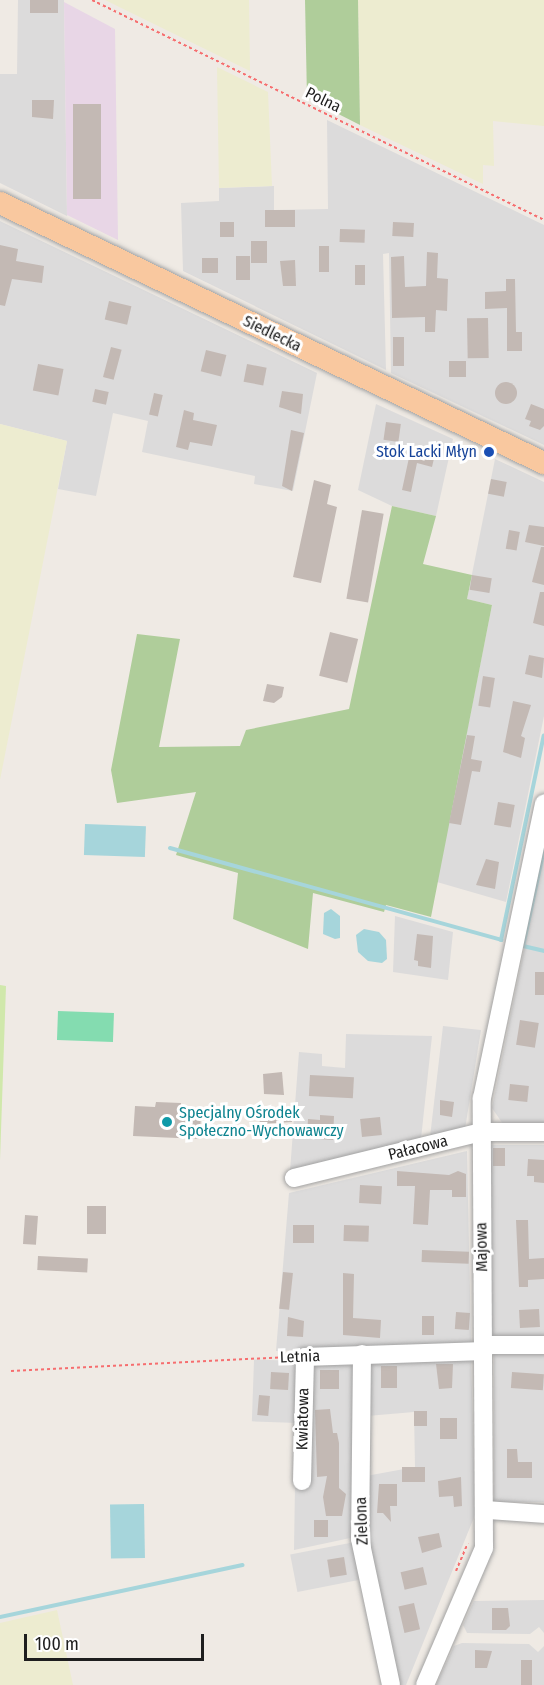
<!DOCTYPE html>
<html>
<head>
<meta charset="utf-8">
<style>
  body { margin:0 }
  #map { position:relative; width:544px; height:1685px; overflow:hidden; background:#efeae4; font-family:"Fira Sans Condensed",sans-serif }
  div>[style] { position:absolute }
  [style*='--x'] { left:calc(var(--x)*1px); top:calc(var(--y)*1px); width:calc(var(--w)*1px); rotate:calc(var(--a)*1deg) }
  .residential>* { inset:0; background:#dcdbdb; transform-origin:0 0 }
  .industrial>* { inset:0; background:#e8d6e6 }
  .farmland>* { inset:0; background:#edecd0 }
  .grass>* { inset:0; background:#d0e8ab }
  .forest>* { inset:0; background:#afcd9a }
  .pitch>* { inset:0; background:#84dcb0; transform-origin:0 0 }
  .water>* { inset:0; background:#a6d5db; transform-origin:0 0 }
  .stream>* { height:4px; margin:-2px; padding:0 2px; transform-origin:2px; border-radius:2px; background:#a6d5db }
  .building>* { inset:0; background:#c3b9b4; transform-origin:0 0 }
  .round { border-radius:50% }
  .path>* { height:2px; margin-top:-1px; transform-origin:0; background:repeating-linear-gradient(90deg,#f66e6f 0 3px,transparent 0 6px) }
  .roads { filter:drop-shadow(0 0 2px #a2a2a2) drop-shadow(0 0 2px #a2a2a2) }
  .minor>* { height:18px; margin:-9px; padding:0 9px; transform-origin:9px; border-radius:9px; background:#fff }
  .major>* { height:22px; margin:-11px; padding:0 11px; transform-origin:11px; border-radius:11px; background:#f9c89f }
  .dots>* { width:16px; height:16px; translate:-50% -50%; box-sizing:border-box; border:3px solid #fff; border-radius:50% }
  span { translate:-50% -50%; white-space:nowrap; text-align:center; line-height:1.15; -webkit-text-stroke:6px #fff; paint-order:stroke }
  .street-label { font-size:16px; color:#1e1e1e }
  .transit-label { font-size:16px; color:#164399 }
  .right { translate:-100% -50%; text-align:right }
  .culture-label { font-size:16px; color:#0d838f }
  .left { translate:0 -50%; text-align:left }
  .scale { position:absolute; left:24px; top:1634px; width:180px; height:27px; box-sizing:border-box; border:3px solid #1e1e1e; border-top:0; padding-left:8px; font-size:18px; line-height:21px; white-space:nowrap; color:#1e1e1e; -webkit-text-stroke:4px #fff; paint-order:stroke }
</style>
</head>
<body>
<div id="map">
  <div class="residential">
    <i style="clip-path:polygon(18px 0,64px 0,67px 216px,0 183px,0 74px,17px 74px)"></i>
    <i style="clip-path:polygon(327px 120px,544px 225px,544px 445px,391px 373px,389px 253px,383px 254px,386px 370px,183px 271px,181px 203px,219px 201px,219px 188px,274px 186px,274px 210px,328px 209px)"></i>
    <i style="clip-path:polygon(0 221px,317px 373px,293px 491px,254px 484px,255px 476px,142px 452px,148px 421px,113px 413px,96px 496px,58px 489px,67px 441px,0 424px)"></i>
    <i style="clip-path:polygon(376px 404px,453px 439px,436px 516px,392px 506px,358px 490px)"></i>
    <i style="clip-path:polygon(495px 459px,544px 482px,544px 716px,506px 902px,437px 882px,492px 605px,467px 599px)"></i>
    <i style="clip-path:polygon(544px 851px,544px 1126px,503px 1124px,492px 1108px)"></i>
    <i style="clip-path:polygon(395px 916px,453px 932px,448px 980px,393px 972px)"></i>
    <i style="clip-path:polygon(443px 1026px,481px 1030px,465px 1129px,430px 1137px)"></i>
    <i style="clip-path:polygon(346px 1034px,432px 1036px,421px 1139px,290px 1171px,299px 1052px,322px 1054px,322px 1066px,345px 1068px)"></i>
    <i style="left:487px;top:1145px;width:57px;height:191px"></i>
    <i style="clip-path:polygon(467px 1151px,471px 1343px,276px 1351px,289px 1193px)"></i>
    <i style="clip-path:polygon(471px 1354px,475px 1515px,406px 1685px,396px 1685px,366px 1541px,366px 1476px,415px 1467px,414px 1412px,367px 1416px,368px 1358px)"></i>
    <i style="left:494px;top:1354px;width:50px;height:148px"></i>
    <i style="clip-path:polygon(357px 1358px,355px 1537px,294px 1550px,295px 1485px,311px 1360px)"></i>
    <i style="left:300px;top:1361px;width:62px;height:46px;rotate:92deg"></i>
    <i style="left:355px;top:1542px;width:38px;height:66px;rotate:79deg"></i>
    <i style="clip-path:polygon(544px 1600px,544px 1633px,539px 1627px,530px 1634px,467px 1633px,463px 1625px,474px 1601px)"></i>
    <i style="clip-path:polygon(462px 1643px,529px 1644px,538px 1652px,544px 1646px,544px 1685px,436px 1685px,454px 1646px)"></i>
  </div>
  <div class="industrial">
    <i style="clip-path:polygon(64px 2px,115px 29px,118px 240px,67px 215px)"></i>
  </div>
  <div class="farmland">
    <i style="clip-path:polygon(105px 0,249px 0,250px 71px)"></i>
    <i style="clip-path:polygon(358px 0,544px 0,544px 126px,493px 121px,494px 166px,483px 165px,483px 184px,360px 125px)"></i>
    <i style="clip-path:polygon(217px 67px,268px 92px,272px 186px,219px 188px)"></i>
    <i style="clip-path:polygon(0 424px,67px 441px,0 780px)"></i>
    <i style="clip-path:polygon(57px 1610px,73px 1685px,0 1685px,0 1623px)"></i>
  </div>
  <div class="grass">
    <i style="clip-path:polygon(0 985px,6px 986px,0 1160px)"></i>
  </div>
  <div class="forest">
    <i style="clip-path:polygon(305px 0,358px 0,360px 125px,307px 98px)"></i>
    <i style="clip-path:polygon(392px 506px,436px 516px,423px 564px,472px 575px,467px 599px,492px 605px,431px 917px,386px 905px,384px 912px,313px 893px,308px 949px,233px 919px,238px 873px,176px 855px,196px 792px,117px 803px,111px 770px,137px 634px,180px 639px,159px 747px,240px 746px,246px 730px,349px 709px)"></i>
  </div>
  <div class="pitch">
    <i style="left:58px;top:1011px;width:56px;height:29px;rotate:2deg"></i>
  </div>
  <div class="water">
    <i style="left:85px;top:824px;width:61px;height:31px;rotate:2deg"></i>
    <i style="clip-path:polygon(331px 909px,340px 916px,340px 938px,335px 939px,323px 934px,324px 913px)"></i>
    <i style="clip-path:polygon(364px 929px,379px 932px,386px 940px,387px 959px,382px 963px,368px 961px,358px 952px,356px 935px)"></i>
    <i style="left:144px;top:1504px;width:54px;height:34px;rotate:89deg"></i>
  </div>
  <div class="stream">
    <i style="--x:170;--y:848;--w:344;--a:15.5"></i>
    <i style="--x:501;--y:940;--w:209;--a:-78.2"></i>
    <i style="--x:544;--y:849;--w:99;--a:102.2"></i>
    <i style="--x:523;--y:946;--w:22;--a:13"></i>
    <i style="--x:0;--y:1617;--w:248;--a:-12.1"></i>
  </div>
  <div class="building">
    <i style="left:30px;top:0;width:28px;height:13px"></i>
    <i style="clip-path:polygon(32px 100px,54px 100px,53px 119px,32px 117px)"></i>
    <i style="left:73px;top:104px;width:28px;height:95px"></i>
    <i style="left:265px;top:210px;width:30px;height:17px"></i>
    <i style="left:234px;top:222px;width:15px;height:14px;rotate:90deg"></i>
    <i style="left:393px;top:222px;width:21px;height:14px;rotate:3deg"></i>
    <i style="left:340px;top:229px;width:25px;height:13px;rotate:2deg"></i>
    <i style="left:267px;top:241px;width:22px;height:16px;rotate:90deg"></i>
    <i style="clip-path:polygon(0 245px,18px 249px,16px 261px,44px 266px,42px 283px,12px 279px,5px 306px,0 305px)"></i>
    <i style="left:319px;top:246px;width:10px;height:26px"></i>
    <i style="clip-path:polygon(427px 252px,438px 253px,437px 278px,448px 279px,447px 311px,436px 310px,435px 332px,425px 332px,425px 317px,392px 318px,391px 257px,404px 256px,405px 287px,426px 286px)"></i>
    <i style="left:236px;top:256px;width:14px;height:24px"></i>
    <i style="left:202px;top:258px;width:16px;height:15px"></i>
    <i style="clip-path:polygon(295px 260px,296px 286px,283px 286px,280px 261px)"></i>
    <i style="left:355px;top:265px;width:10px;height:20px"></i>
    <i style="clip-path:polygon(506px 279px,515px 279px,516px 332px,522px 332px,522px 351px,507px 351px,507px 308px,485px 309px,485px 292px,506px 291px)"></i>
    <i style="left:109px;top:301px;width:23px;height:19px;rotate:13deg"></i>
    <i style="left:488px;top:318px;width:40px;height:21px;rotate:89deg"></i>
    <i style="left:393px;top:337px;width:11px;height:29px"></i>
    <i style="left:111px;top:347px;width:11px;height:31px;rotate:15deg"></i>
    <i style="left:206px;top:350px;width:21px;height:22px;rotate:14deg"></i>
    <i style="left:449px;top:361px;width:17px;height:16px"></i>
    <i style="left:38px;top:364px;width:26px;height:27px;rotate:11deg"></i>
    <i style="left:247px;top:364px;width:20px;height:18px;rotate:11deg"></i>
    <i class="round" style="left:495px;top:382px;width:22px;height:22px"></i>
    <i style="left:95px;top:389px;width:14px;height:13px;rotate:12deg"></i>
    <i style="clip-path:polygon(282px 391px,303px 394px,301px 414px,279px 407px)"></i>
    <i style="left:154px;top:393px;width:9px;height:22px;rotate:13deg"></i>
    <i style="clip-path:polygon(531px 404px,544px 409px,544px 426px,540px 430px,529px 426px,531px 421px,525px 419px)"></i>
    <i style="clip-path:polygon(184px 410px,194px 413px,193px 420px,217px 425px,212px 446px,190px 442px,188px 450px,176px 447px)"></i>
    <i style="left:386px;top:422px;width:15px;height:18px;rotate:8deg"></i>
    <i style="clip-path:polygon(291px 430px,304px 433px,292px 491px,282px 486px)"></i>
    <i style="clip-path:polygon(417px 445px,436px 450px,432px 467px,417px 463px,411px 492px,402px 490px,410px 453px,415px 454px)"></i>
    <i style="left:491px;top:479px;width:16px;height:15px;rotate:11deg"></i>
    <i style="clip-path:polygon(314px 480px,331px 485px,327px 504px,337px 507px,321px 583px,293px 577px)"></i>
    <i style="left:362px;top:510px;width:22px;height:90px;rotate:10deg"></i>
    <i style="clip-path:polygon(529px 525px,544px 527px,544px 546px,525px 542px)"></i>
    <i style="left:509px;top:530px;width:11px;height:19px;rotate:10deg"></i>
    <i style="clip-path:polygon(541px 547px,544px 547px,544px 585px,532px 582px)"></i>
    <i style="left:472px;top:575px;width:20px;height:15px;rotate:9deg"></i>
    <i style="clip-path:polygon(540px 592px,544px 592px,544px 626px,533px 623px)"></i>
    <i style="left:330px;top:632px;width:29px;height:45px;rotate:14deg"></i>
    <i style="clip-path:polygon(529px 655px,544px 658px,542px 678px,525px 674px)"></i>
    <i style="left:483px;top:676px;width:12px;height:30px;rotate:9deg"></i>
    <i style="clip-path:polygon(267px 684px,284px 687px,282px 697px,274px 703px,263px 701px)"></i>
    <i style="clip-path:polygon(513px 701px,531px 705px,521px 736px,525px 738px,521px 758px,503px 752px)"></i>
    <i style="clip-path:polygon(467px 735px,475px 736px,471px 759px,482px 761px,480px 772px,472px 771px,461px 825px,449px 823px)"></i>
    <i style="left:498px;top:802px;width:17px;height:23px;rotate:10deg"></i>
    <i style="clip-path:polygon(486px 859px,499px 862px,495px 889px,476px 885px)"></i>
    <i style="clip-path:polygon(417px 934px,433px 936px,431px 968px,418px 966px,418px 961px,414px 960px)"></i>
    <i style="left:535px;top:972px;width:9px;height:23px"></i>
    <i style="left:520px;top:1020px;width:19px;height:25px;rotate:9deg"></i>
    <i style="clip-path:polygon(282px 1072px,284px 1095px,264px 1094px,263px 1074px)"></i>
    <i style="left:310px;top:1075px;width:44px;height:21px;rotate:3deg"></i>
    <i style="left:510px;top:1084px;width:19px;height:16px;rotate:6deg"></i>
    <i style="clip-path:polygon(440px 1100px,454px 1102px,452px 1117px,440px 1115px)"></i>
    <i style="clip-path:polygon(156px 1102px,181px 1103px,181px 1109px,201px 1109px,200px 1139px,133px 1136px,135px 1106px,155px 1107px)"></i>
    <i style="clip-path:polygon(266px 1112px,291px 1113px,292px 1122px,260px 1124px,259px 1114px)"></i>
    <i style="clip-path:polygon(320px 1115px,334px 1116px,333px 1140px,307px 1138px,308px 1119px,320px 1120px)"></i>
    <i style="left:380px;top:1117px;width:18px;height:20px;rotate:84deg"></i>
    <i style="left:493px;top:1148px;width:12px;height:18px"></i>
    <i style="clip-path:polygon(528px 1159px,544px 1160px,544px 1183px,534px 1182px,534px 1176px,527px 1176px)"></i>
    <i style="clip-path:polygon(397px 1171px,449px 1175px,458px 1171px,466px 1174px,466px 1197px,452px 1197px,452px 1190px,430px 1190px,428px 1225px,413px 1224px,415px 1186px,397px 1186px)"></i>
    <i style="left:360px;top:1185px;width:22px;height:18px;rotate:3deg"></i>
    <i style="left:87px;top:1206px;width:19px;height:28px"></i>
    <i style="left:25px;top:1215px;width:13px;height:29px;rotate:4deg"></i>
    <i style="clip-path:polygon(516px 1220px,528px 1220px,529px 1259px,544px 1258px,544px 1279px,528px 1280px,528px 1287px,519px 1287px)"></i>
    <i style="left:293px;top:1225px;width:21px;height:18px"></i>
    <i style="left:344px;top:1225px;width:25px;height:16px;rotate:2deg"></i>
    <i style="left:422px;top:1250px;width:47px;height:12px;rotate:2deg"></i>
    <i style="left:38px;top:1256px;width:50px;height:14px;rotate:3deg"></i>
    <i style="left:283px;top:1272px;width:10px;height:37px;rotate:6deg"></i>
    <i style="clip-path:polygon(343px 1273px,354px 1274px,353px 1318px,381px 1320px,380px 1338px,343px 1335px)"></i>
    <i style="left:539px;top:1309px;width:18px;height:20px;rotate:87deg"></i>
    <i style="left:456px;top:1312px;width:14px;height:17px;rotate:4deg"></i>
    <i style="left:422px;top:1316px;width:12px;height:19px"></i>
    <i style="clip-path:polygon(288px 1317px,304px 1321px,303px 1337px,287px 1336px)"></i>
    <i style="clip-path:polygon(436px 1364px,453px 1364px,452px 1388px,439px 1389px)"></i>
    <i style="left:381px;top:1366px;width:16px;height:22px"></i>
    <i style="left:320px;top:1370px;width:19px;height:19px"></i>
    <i style="left:271px;top:1372px;width:18px;height:17px;rotate:3deg"></i>
    <i style="left:512px;top:1372px;width:32px;height:16px;rotate:4deg"></i>
    <i style="left:259px;top:1395px;width:11px;height:20px;rotate:5deg"></i>
    <i style="clip-path:polygon(330px 1409px,333px 1433px,337px 1433px,339px 1443px,339px 1488px,346px 1494px,342px 1516px,326px 1516px,323px 1497px,327px 1476px,317px 1477px,315px 1410px)"></i>
    <i style="left:427px;top:1411px;width:15px;height:13px;rotate:90deg"></i>
    <i style="left:440px;top:1418px;width:17px;height:21px"></i>
    <i style="clip-path:polygon(507px 1449px,517px 1449px,518px 1462px,532px 1462px,532px 1478px,507px 1478px)"></i>
    <i style="left:425px;top:1467px;width:15px;height:23px;rotate:90deg"></i>
    <i style="clip-path:polygon(461px 1477px,462px 1506px,454px 1507px,453px 1496px,439px 1497px,438px 1481px)"></i>
    <i style="clip-path:polygon(379px 1484px,397px 1484px,397px 1506px,390px 1506px,391px 1522px,383px 1513px,377px 1513px)"></i>
    <i style="left:314px;top:1520px;width:14px;height:17px"></i>
    <i style="clip-path:polygon(439px 1533px,442px 1547px,422px 1553px,418px 1537px)"></i>
    <i style="left:344px;top:1557px;width:18px;height:17px;rotate:81deg"></i>
    <i style="left:423px;top:1567px;width:18px;height:23px;rotate:77deg"></i>
    <i style="left:414px;top:1603px;width:27px;height:16px;rotate:77deg"></i>
    <i style="clip-path:polygon(492px 1608px,508px 1608px,510px 1626px,506px 1630px,492px 1630px)"></i>
    <i style="clip-path:polygon(475px 1650px,492px 1651px,487px 1668px,475px 1668px)"></i>
    <i style="left:521px;top:1660px;width:11px;height:25px"></i>
  </div>
  <div class="path">
    <i style="--x:92;--y:0;--w:503;--a:25.95"></i>
    <i style="--x:11;--y:1371;--w:279;--a:-2.9"></i>
    <i style="--x:456;--y:1571;--w:30;--a:-67"></i>
  </div>
  <div class="roads">
    <div class="minor">
      <i style="--x:294;--y:1178;--w:193;--a:-13.8"></i>
      <i style="--x:481;--y:1132;--w:63;--a:0"></i>
      <i style="--x:483;--y:1345;--w:61;--a:0"></i>
      <i style="--x:362;--y:1354;--w:185;--a:90.6"></i>
      <i style="--x:360;--y:1539;--w:149;--a:78"></i>
      <i style="--x:302;--y:1481;--w:124;--a:-88.6"></i>
      <i style="--x:305;--y:1357;--w:179;--a:-1.9"></i>
      <i style="--x:487;--y:1510;--w:57;--a:4"></i>
      <i style="--x:425;--y:1685;--w:149;--a:-66.7"></i>
      <i style="--x:484;--y:1548;--w:450;--a:-90.3"></i>
      <i style="--x:482;--y:1098;--w:301;--a:-78.1"></i>
    </div>
    <div class="major">
      <i style="--x:0;--y:203;--w:603;--a:25.55"></i>
    </div>
  </div>
  <div class="dots">
    <i style="left:489px;top:452px;background:#1a4fb4"></i>
    <i style="left:167px;top:1122px;background:#0f9aa8"></i>
  </div>
  <div class="street-label">
    <span style="left:323px;top:100px;rotate:26deg">Polna</span>
    <span style="left:272px;top:334px;rotate:26deg">Siedlecka</span>
    <span style="left:418px;top:1148px;rotate:-14deg">Pałacowa</span>
    <span style="left:482px;top:1247px;rotate:-91deg">Majowa</span>
    <span style="left:300px;top:1357px;rotate:-2deg">Letnia</span>
    <span style="left:303px;top:1419px;rotate:-89deg">Kwiatowa</span>
    <span style="left:362px;top:1521px;rotate:-92deg">Zielona</span>
  </div>
  <div class="transit-label">
    <span class="right" style="left:477px;top:452px">Stok Lacki Młyn</span>
  </div>
  <div class="culture-label">
    <span class="left" style="left:179px;top:1122px">Specjalny Ośrodek<br>Społeczno-Wychowawczy</span>
  </div>
  <div class="scale">100 m</div>
</div>
</body>
</html>
